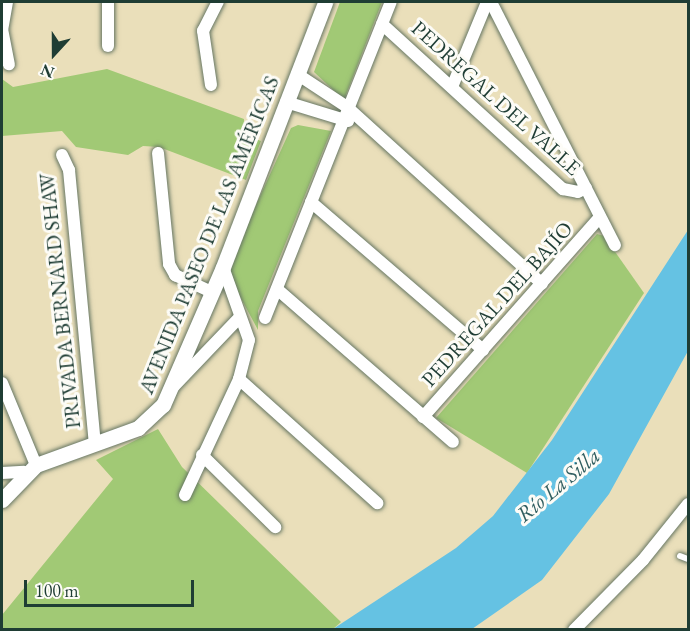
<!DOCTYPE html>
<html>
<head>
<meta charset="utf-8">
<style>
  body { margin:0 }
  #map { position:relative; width:690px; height:631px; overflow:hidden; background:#eadfba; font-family:"EB Garamond",serif }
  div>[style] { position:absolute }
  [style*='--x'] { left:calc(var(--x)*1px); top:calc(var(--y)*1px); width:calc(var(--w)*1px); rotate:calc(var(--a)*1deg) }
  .green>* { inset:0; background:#a1c975 }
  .water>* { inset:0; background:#65c2e3 }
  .roads { filter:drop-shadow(0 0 2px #667663) drop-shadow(0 0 2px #667663) }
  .service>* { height:6px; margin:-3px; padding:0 3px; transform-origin:3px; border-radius:3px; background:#fff }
  .minor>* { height:12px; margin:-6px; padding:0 6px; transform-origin:6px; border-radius:6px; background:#fff }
  .tertiary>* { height:15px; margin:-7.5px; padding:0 7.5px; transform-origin:7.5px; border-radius:7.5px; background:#fff }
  span { translate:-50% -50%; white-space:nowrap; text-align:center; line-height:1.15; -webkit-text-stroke:6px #fdfcf7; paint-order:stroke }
  .street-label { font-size:21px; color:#1f3d34 }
  .water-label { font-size:22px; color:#305e60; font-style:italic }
  .frame { position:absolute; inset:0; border:3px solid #1f3d34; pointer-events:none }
  .north { position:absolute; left:24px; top:24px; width:60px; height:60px; -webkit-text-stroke:4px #fdfcf7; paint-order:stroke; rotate:201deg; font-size:16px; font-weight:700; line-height:24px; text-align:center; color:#1f3d34 }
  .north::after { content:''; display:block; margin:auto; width:21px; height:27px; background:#1f3d34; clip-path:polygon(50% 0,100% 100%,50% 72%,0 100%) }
  .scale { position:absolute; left:24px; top:580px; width:170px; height:27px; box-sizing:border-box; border:3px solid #1f3d34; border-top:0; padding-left:8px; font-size:18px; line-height:21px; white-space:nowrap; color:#1f3d34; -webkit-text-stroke:4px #fdfcf7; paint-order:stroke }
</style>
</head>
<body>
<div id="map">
  <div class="green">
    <i style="clip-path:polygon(340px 2px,382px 2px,344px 100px,314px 72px)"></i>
    <i style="clip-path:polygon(107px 69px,244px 119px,244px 135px,261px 141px,246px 180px,159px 147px,143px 146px,128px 155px,76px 147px,62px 131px,2px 136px,2px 79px,13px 87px)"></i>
    <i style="clip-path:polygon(298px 125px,331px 131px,258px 311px,258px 330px,229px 276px,242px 236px,291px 128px)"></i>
    <i style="clip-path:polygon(597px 234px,604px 236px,644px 293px,527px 473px,436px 418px)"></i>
    <i style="clip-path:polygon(158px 429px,182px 467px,341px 622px,332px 630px,2px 630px,2px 615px,113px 479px,96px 460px)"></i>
  </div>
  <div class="water">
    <i style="clip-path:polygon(688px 230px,688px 351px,609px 494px,542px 580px,472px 629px,333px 629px,456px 548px,493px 516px,552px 440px)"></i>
  </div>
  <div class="roads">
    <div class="service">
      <i style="--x:680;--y:556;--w:9;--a:21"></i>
    </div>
    <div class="minor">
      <i style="--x:7;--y:2;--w:27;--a:100"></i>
      <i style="--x:2;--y:29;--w:36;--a:79"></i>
      <i style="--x:491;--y:2;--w:273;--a:63"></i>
      <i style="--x:382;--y:24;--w:245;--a:42.4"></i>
      <i style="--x:563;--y:189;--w:15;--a:11"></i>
      <i style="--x:578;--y:192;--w:9;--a:-27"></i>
      <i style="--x:108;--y:46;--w:44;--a:-90"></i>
      <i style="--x:297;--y:74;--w:60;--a:33.4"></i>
      <i style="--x:347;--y:107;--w:263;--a:42.2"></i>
      <i style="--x:211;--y:85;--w:55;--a:-98.4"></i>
      <i style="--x:203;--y:31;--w:33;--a:-63"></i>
      <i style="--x:452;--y:87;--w:92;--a:-67.6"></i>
      <i style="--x:286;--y:102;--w:65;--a:17"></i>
      <i style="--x:158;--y:153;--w:112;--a:84.3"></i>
      <i style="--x:169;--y:264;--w:13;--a:61"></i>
      <i style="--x:175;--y:275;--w:40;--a:25"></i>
      <i style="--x:62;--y:155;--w:17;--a:65"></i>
      <i style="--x:69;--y:170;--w:275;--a:84.6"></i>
      <i style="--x:311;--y:202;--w:227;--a:40.7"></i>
      <i style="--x:277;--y:289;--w:233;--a:41"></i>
      <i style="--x:265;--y:318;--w:340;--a:-68.3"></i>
      <i style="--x:239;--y:379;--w:186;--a:41.9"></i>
      <i style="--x:2;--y:383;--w:89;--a:67.5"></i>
      <i style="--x:173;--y:387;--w:97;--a:-46.3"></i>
      <i style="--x:423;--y:417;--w:267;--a:-48.5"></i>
      <i style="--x:202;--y:455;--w:103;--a:44.6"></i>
      <i style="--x:2;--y:473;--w:22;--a:-3"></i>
      <i style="--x:185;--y:495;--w:128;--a:-65"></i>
      <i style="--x:239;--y:379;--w:40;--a:-75.6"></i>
      <i style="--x:249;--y:340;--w:77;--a:-109.6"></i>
      <i style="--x:574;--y:630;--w:98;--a:-45.4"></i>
      <i style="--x:643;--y:560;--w:72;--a:-51.2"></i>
    </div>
    <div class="tertiary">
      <i style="--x:2;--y:500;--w:49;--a:-45.8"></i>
      <i style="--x:36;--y:465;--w:109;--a:-19.9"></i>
      <i style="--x:138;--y:428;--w:34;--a:-43"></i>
      <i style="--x:163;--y:405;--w:150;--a:-66.5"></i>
      <i style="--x:223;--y:267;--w:284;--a:-68.9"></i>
    </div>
  </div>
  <div class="street-label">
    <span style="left:496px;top:98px;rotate:42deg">PEDREGAL DEL VALLE</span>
    <span style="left:209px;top:235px;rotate:-68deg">AVENIDA PASEO DE LAS AMÉRICAS</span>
    <span style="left:60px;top:301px;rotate:-96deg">PRIVADA BERNARD SHAW</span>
    <span style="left:497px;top:304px;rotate:-48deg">PEDREGAL DEL BAJÍO</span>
  </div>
  <div class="water-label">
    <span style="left:558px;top:485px;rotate:-40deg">Río La Silla</span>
  </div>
  <div class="frame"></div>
  <div class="north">N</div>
  <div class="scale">100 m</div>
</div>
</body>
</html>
